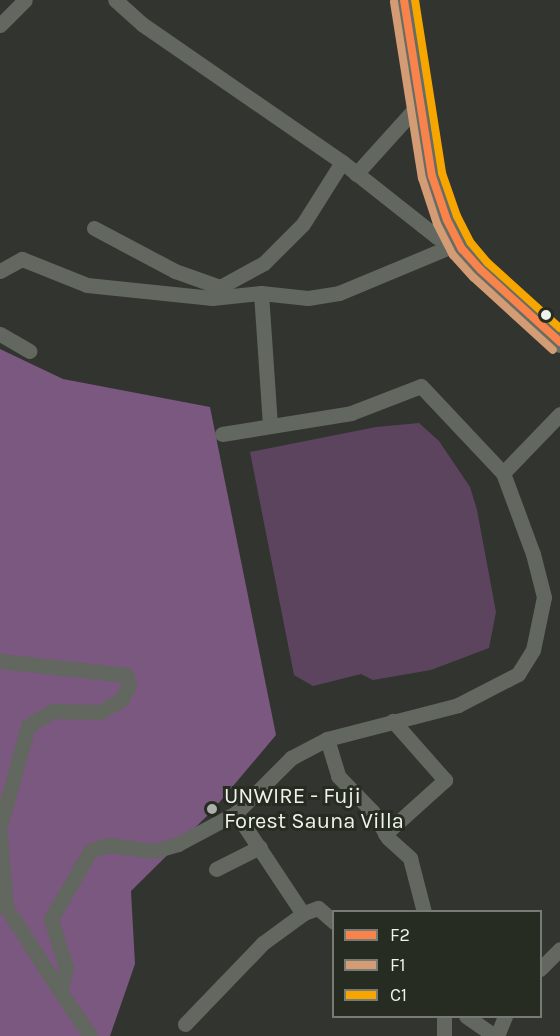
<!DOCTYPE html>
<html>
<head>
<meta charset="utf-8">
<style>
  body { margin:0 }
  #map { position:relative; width:560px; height:1036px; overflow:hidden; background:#31342f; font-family:Karla,sans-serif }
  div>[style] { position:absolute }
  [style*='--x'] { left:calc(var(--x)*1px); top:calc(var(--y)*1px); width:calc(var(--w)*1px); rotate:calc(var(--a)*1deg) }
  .green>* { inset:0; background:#5c445f }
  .forest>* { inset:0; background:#7b587f }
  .minor>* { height:15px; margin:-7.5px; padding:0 7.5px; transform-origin:7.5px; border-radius:7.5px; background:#62675f }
  .highway>* { height:22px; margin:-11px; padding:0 11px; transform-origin:11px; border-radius:11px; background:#676d63 }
  .bus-1>* { height:8px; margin:-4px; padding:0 4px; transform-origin:4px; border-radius:4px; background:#f8844c }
  .bus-2>* { height:8px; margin:-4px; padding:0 4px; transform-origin:4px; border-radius:4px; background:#d39c74 }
  .bus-3>* { height:8px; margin:-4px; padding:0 4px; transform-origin:4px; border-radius:4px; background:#f7a600 }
  .dots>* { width:16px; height:16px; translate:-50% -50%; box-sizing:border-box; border:3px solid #262c22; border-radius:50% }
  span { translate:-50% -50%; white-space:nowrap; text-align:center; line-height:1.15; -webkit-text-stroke:6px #262c22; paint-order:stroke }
  .poi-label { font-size:22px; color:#eff3ec }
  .left { translate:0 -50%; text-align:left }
  .legend { position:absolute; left:332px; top:910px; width:210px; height:108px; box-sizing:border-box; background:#262c22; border:2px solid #767c73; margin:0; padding:8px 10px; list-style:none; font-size:18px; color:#eff3ec }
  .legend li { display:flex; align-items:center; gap:12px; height:30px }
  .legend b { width:30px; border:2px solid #767c73 }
</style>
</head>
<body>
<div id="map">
  <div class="green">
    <i style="clip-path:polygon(419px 423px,439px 441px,470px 487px,477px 510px,496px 612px,489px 648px,431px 670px,373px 680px,361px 674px,313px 686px,294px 675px,250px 452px,376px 427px)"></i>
  </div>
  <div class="forest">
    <i style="clip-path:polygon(0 349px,63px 379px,210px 407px,276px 735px,212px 811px,131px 891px,135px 964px,110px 1036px,0 1036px)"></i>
  </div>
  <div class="minor">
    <i style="--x:0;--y:25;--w:35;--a:-45"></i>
    <i style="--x:356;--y:174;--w:94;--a:-48"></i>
    <i style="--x:94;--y:228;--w:92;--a:28"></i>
    <i style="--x:175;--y:271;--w:48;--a:19.6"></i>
    <i style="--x:220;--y:287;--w:50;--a:-28.6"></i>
    <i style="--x:264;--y:263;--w:55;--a:-45"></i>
    <i style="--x:303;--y:224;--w:73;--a:-57.8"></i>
    <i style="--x:0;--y:271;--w:25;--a:-29"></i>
    <i style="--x:22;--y:259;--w:70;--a:21.8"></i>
    <i style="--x:87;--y:285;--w:126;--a:5.9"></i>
    <i style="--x:212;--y:298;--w:49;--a:-5.8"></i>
    <i style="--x:261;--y:293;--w:47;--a:6.1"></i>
    <i style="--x:308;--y:298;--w:31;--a:-9"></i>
    <i style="--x:339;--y:293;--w:130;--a:-22.6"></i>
    <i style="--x:459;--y:243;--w:23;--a:-165"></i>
    <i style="--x:437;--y:237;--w:121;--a:-141.7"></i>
    <i style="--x:342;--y:162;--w:243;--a:-145.4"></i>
    <i style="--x:142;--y:24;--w:36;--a:-138"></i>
    <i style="--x:261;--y:293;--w:133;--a:86.1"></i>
    <i style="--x:0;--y:334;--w:34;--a:30"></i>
    <i style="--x:222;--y:434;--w:131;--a:-9.2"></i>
    <i style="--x:351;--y:413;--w:75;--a:-21.1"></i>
    <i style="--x:421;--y:386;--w:120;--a:46.7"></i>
    <i style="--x:0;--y:661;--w:127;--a:6.3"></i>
    <i style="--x:126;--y:675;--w:10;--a:73"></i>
    <i style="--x:129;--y:685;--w:16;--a:117"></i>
    <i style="--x:122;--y:699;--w:26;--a:149"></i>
    <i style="--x:100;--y:712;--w:48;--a:-178.8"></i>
    <i style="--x:52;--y:711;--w:28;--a:148"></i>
    <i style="--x:28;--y:726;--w:104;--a:105.6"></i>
    <i style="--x:327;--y:739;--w:39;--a:73"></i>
    <i style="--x:338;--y:776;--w:49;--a:45.8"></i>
    <i style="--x:372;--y:811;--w:31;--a:59"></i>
    <i style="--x:388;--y:838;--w:30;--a:42"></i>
    <i style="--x:410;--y:858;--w:56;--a:75.5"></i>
    <i style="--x:236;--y:813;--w:121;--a:56.4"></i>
    <i style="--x:0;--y:834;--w:73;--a:85.3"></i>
    <i style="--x:6;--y:907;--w:100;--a:57.3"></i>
    <i style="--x:385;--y:834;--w:81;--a:-42"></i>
    <i style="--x:445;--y:780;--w:79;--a:-131.4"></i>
    <i style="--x:216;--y:869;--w:49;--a:-26.6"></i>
    <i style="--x:540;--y:969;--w:28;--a:-45"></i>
    <i style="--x:466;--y:1016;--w:35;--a:35"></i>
    <i style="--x:185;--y:1024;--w:112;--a:-46.1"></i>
    <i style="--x:263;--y:943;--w:51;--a:-36.2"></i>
    <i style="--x:304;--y:913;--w:15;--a:-20"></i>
    <i style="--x:318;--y:908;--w:21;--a:41"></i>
    <i style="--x:90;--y:1036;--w:54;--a:-123.7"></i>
    <i style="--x:60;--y:991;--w:24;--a:-75"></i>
    <i style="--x:66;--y:968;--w:51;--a:-107"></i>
    <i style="--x:51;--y:919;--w:78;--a:-60.2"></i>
    <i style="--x:90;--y:851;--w:19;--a:-18"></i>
    <i style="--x:108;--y:845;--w:46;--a:7.4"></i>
    <i style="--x:154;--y:851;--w:25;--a:-16"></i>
    <i style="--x:178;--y:844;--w:66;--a:-28.1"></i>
    <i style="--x:236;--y:813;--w:78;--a:-45"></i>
    <i style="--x:291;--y:758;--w:41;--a:-27.8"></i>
    <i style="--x:327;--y:739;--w:135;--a:-14.5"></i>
    <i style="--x:458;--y:705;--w:68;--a:-27.3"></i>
    <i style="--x:518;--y:674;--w:28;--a:-58"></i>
    <i style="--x:533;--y:650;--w:54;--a:-78.3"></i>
    <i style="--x:544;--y:597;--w:44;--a:-104.3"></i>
    <i style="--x:533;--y:554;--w:86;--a:-110.3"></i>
    <i style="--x:503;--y:473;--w:82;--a:-46"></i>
    <i style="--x:444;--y:1036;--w:20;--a:-90"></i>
    <i style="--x:497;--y:1036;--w:22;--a:-68"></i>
  </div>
  <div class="highway">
    <i style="--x:404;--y:0;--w:178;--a:81"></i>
    <i style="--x:432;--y:176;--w:46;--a:71.2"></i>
    <i style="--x:447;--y:220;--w:33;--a:63"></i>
    <i style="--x:462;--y:249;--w:28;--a:48"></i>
    <i style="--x:481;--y:270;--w:107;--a:42.3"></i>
  </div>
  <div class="bus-1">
    <i style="--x:404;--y:0;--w:178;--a:81"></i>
    <i style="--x:432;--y:176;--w:46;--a:71.2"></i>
    <i style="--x:447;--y:220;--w:33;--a:63"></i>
    <i style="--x:462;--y:249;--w:28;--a:48"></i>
    <i style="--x:481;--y:270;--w:107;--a:42.3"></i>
  </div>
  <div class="bus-2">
    <i style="--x:394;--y:2;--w:178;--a:81"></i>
    <i style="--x:422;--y:178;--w:48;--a:71.9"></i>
    <i style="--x:437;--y:224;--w:35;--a:63"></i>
    <i style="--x:453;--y:255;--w:30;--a:48"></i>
    <i style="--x:473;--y:277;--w:108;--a:42.4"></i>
  </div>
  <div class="bus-3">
    <i style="--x:415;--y:0;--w:175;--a:81.1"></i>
    <i style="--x:442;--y:173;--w:46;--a:70.8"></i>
    <i style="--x:457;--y:216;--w:30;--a:63"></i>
    <i style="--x:471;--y:243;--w:26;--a:50"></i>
    <i style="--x:488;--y:263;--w:97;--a:42.1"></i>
  </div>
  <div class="dots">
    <i style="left:546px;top:315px;background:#eff3ec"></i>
    <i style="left:212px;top:809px;background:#acb0aa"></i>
  </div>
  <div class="poi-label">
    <span class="left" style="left:224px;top:809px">UNWIRE - Fuji<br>Forest Sauna Villa</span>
  </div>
  <ul class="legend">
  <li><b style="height:8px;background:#f8844c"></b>F2</li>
  <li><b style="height:8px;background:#d39c74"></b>F1</li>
  <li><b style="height:8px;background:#f7a600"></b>C1</li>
  </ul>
</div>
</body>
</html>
